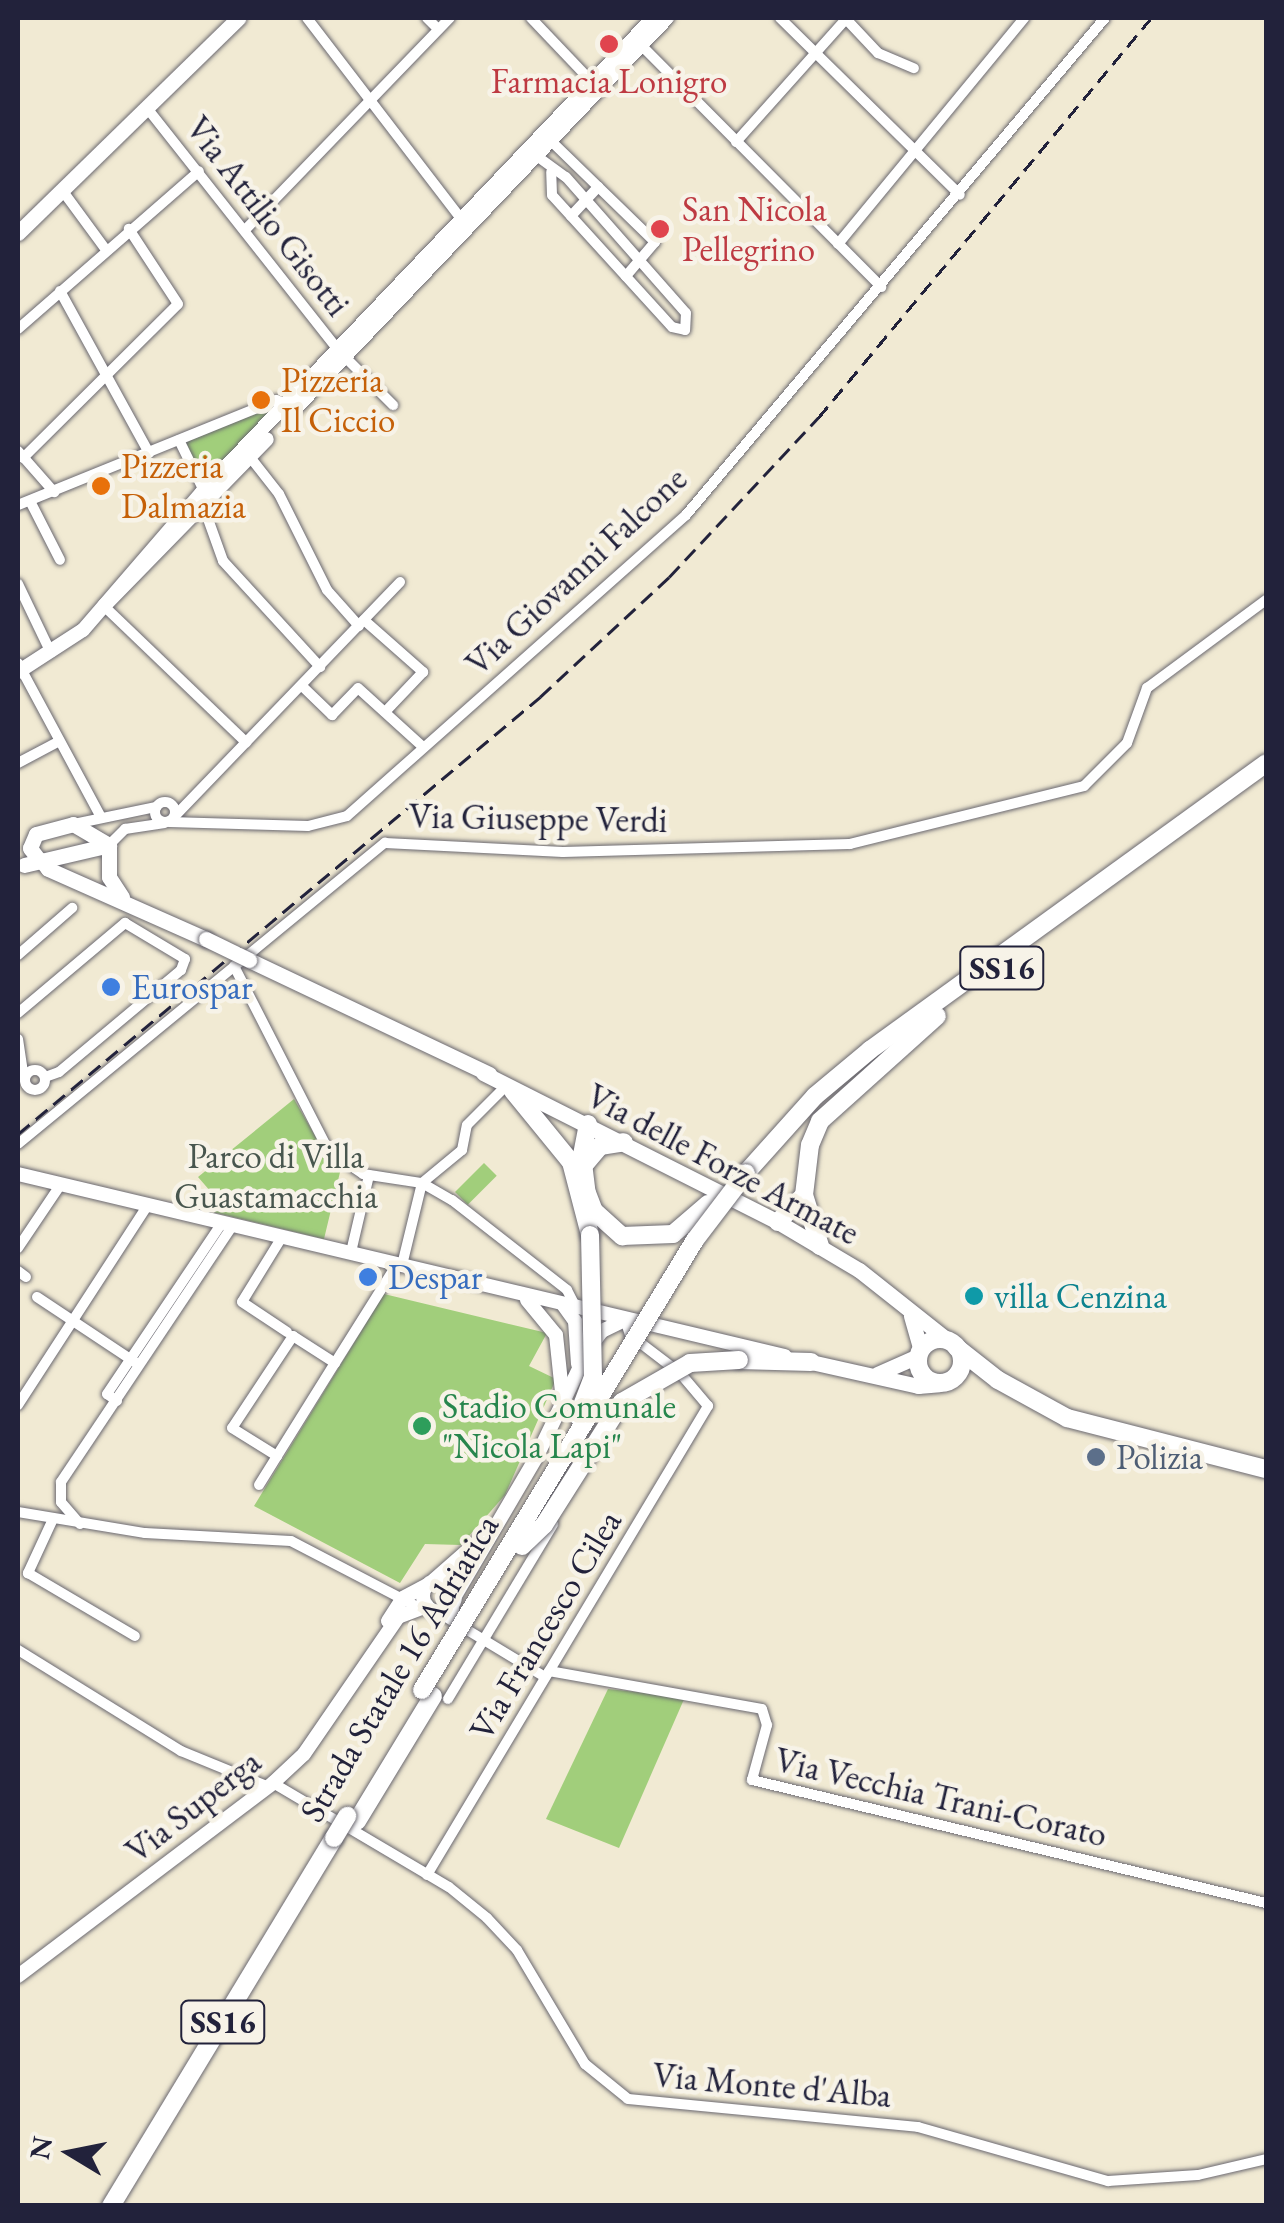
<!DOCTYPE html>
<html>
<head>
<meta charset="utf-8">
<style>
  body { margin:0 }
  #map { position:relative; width:1284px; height:2223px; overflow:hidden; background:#f1ead3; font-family:"EB Garamond",serif }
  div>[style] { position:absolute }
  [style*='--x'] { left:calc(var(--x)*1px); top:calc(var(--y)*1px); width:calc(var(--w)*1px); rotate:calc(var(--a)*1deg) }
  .green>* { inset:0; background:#a1ce7b; transform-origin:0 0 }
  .roads { filter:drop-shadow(0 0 2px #6a6870) drop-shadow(0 0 2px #6a6870) }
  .minor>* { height:10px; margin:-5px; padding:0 5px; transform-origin:5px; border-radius:5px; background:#fff }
  .minor>.ring { margin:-5px; padding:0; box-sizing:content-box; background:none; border:10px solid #fff; border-radius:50% }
  .tertiary>* { height:14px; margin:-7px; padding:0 7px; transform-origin:7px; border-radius:7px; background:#fff }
  .tertiary>.ring { margin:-7px; padding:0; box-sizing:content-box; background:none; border:14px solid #fff; border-radius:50% }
  .secondary>* { height:15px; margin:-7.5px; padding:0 7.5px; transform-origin:7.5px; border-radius:7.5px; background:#fff }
  .primary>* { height:18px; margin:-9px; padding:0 9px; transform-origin:9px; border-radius:9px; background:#fff }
  .primary>.ring { margin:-9px; padding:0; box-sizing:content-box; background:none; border:18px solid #fff; border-radius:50% }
  .trunk>* { height:18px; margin:-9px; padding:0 9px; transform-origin:9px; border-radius:9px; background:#fff }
  .rail>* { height:2.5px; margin-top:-1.25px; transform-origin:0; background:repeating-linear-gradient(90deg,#22223b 0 15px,transparent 0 23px) }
  .bridges { filter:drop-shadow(0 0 2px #6a6870) drop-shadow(0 0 2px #6a6870) }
  .secondary-bridge>* { height:15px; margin:-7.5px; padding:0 7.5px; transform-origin:7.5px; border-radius:7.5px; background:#fff }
  .trunk-bridge>* { height:18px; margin:-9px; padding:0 9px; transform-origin:9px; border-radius:9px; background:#fff }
  .dots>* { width:28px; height:28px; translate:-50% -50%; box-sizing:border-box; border:5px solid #f7f3e8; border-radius:50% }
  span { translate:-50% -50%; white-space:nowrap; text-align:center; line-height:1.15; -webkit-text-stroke:9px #f7f3e8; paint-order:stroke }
  .shield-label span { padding:2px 8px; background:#f7f3e8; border:2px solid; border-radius:8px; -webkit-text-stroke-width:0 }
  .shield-label { font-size:32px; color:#22223b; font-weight:700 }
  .health-label { font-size:35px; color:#be3a42 }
  .left { translate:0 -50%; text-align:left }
  .street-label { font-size:35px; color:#22223b }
  .food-label { font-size:35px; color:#c56008 }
  .shop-label { font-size:35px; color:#366cbe }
  .park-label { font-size:35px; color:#48564e }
  .culture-label { font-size:35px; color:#0d838f }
  .leisure-label { font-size:35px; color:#27864d }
  .service-label { font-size:35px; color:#4e5e75 }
  .frame { position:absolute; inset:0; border:20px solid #22223b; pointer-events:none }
  .north { position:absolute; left:20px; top:2103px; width:100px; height:100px; -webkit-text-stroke:8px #f7f3e8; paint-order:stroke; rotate:280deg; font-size:28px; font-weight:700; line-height:40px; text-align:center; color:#22223b }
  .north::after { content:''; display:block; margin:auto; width:35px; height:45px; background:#22223b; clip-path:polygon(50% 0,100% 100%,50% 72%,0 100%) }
</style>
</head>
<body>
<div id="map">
  <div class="green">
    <i style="clip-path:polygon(276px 406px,202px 486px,184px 442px)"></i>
    <i style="clip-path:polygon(294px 1099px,322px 1148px,341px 1168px,324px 1239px,204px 1210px,199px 1203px,211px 1192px,198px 1177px)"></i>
    <i style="left:484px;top:1163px;width:18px;height:41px;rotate:45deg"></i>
    <i style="clip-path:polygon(384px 1294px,547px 1333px,529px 1366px,556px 1379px,505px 1495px,461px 1545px,425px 1544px,400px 1583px,254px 1506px)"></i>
    <i style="clip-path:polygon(608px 1689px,685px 1697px,619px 1848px,546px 1819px)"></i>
  </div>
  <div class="roads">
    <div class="minor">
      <i style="--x:307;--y:18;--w:260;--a:52.5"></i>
      <i style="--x:427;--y:18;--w:16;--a:45"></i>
      <i style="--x:531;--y:18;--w:88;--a:46.4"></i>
      <i style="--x:780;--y:18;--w:252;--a:44.5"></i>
      <i style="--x:846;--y:19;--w:47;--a:46.7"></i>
      <i style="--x:878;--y:53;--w:39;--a:23"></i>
      <i style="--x:639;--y:43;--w:344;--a:45.2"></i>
      <i style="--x:147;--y:108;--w:308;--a:51.7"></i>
      <i style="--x:338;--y:350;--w:78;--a:45"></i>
      <i style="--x:549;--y:139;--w:148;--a:44.2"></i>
      <i style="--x:655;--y:242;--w:45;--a:130.5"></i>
      <i style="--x:736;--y:142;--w:166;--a:-48.2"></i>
      <i style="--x:534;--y:154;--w:39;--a:36"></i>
      <i style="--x:566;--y:177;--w:181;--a:48.6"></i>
      <i style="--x:686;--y:313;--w:17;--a:93"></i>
      <i style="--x:685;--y:330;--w:13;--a:-167"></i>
      <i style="--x:672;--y:327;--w:178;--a:-132.3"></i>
      <i style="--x:552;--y:195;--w:23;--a:-92"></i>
      <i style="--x:62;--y:190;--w:74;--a:53.7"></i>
      <i style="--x:571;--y:216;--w:40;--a:-47"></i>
      <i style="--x:245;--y:230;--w:295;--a:-46"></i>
      <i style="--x:838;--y:244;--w:293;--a:-50.5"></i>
      <i style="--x:60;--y:291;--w:185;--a:61.2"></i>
      <i style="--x:18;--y:329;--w:240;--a:-41.1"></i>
      <i style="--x:179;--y:440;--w:64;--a:63.8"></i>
      <i style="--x:18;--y:451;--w:55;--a:48.7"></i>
      <i style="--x:250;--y:457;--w:47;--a:51.9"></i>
      <i style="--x:279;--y:494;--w:107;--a:63.4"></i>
      <i style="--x:327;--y:590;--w:48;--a:48.4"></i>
      <i style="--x:23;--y:458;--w:218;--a:-44.8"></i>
      <i style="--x:178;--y:304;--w:90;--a:-123.2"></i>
      <i style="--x:30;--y:501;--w:66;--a:63"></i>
      <i style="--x:18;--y:505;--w:279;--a:-22.1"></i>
      <i style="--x:276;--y:400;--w:15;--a:20"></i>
      <i style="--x:203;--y:505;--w:59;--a:70.3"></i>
      <i style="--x:223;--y:561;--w:144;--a:47.5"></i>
      <i style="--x:18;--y:584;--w:76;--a:64.4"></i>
      <i style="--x:104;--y:606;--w:197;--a:43.8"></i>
      <i style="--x:364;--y:620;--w:79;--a:41.4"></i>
      <i style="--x:423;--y:672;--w:55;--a:133.5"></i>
      <i style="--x:18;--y:663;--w:175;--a:61.7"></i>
      <i style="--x:302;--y:686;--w:42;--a:44"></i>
      <i style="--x:332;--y:715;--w:37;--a:-46"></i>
      <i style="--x:358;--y:688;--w:88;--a:42.2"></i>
      <i style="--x:18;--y:763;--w:43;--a:-27.8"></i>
      <i class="ring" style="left:155px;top:802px;width:10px;height:10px"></i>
      <i style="--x:174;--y:817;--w:326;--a:-46.1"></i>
      <i style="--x:169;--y:822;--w:139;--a:1.6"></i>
      <i style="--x:308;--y:826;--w:40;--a:-14.4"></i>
      <i style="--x:347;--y:816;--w:453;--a:-41.6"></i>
      <i style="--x:686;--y:515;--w:650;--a:-49.87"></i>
      <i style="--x:74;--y:824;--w:84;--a:-11.7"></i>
      <i style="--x:109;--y:845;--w:23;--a:-45"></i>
      <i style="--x:125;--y:829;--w:40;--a:-8.5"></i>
      <i style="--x:18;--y:955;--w:72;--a:-41"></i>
      <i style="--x:234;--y:966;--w:207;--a:62.9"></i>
      <i style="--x:328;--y:1150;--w:42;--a:34.4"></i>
      <i style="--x:363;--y:1174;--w:60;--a:8.7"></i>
      <i style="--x:422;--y:1183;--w:34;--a:30"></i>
      <i style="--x:452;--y:1200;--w:146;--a:38"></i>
      <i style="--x:567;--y:1290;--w:20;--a:63"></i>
      <i style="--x:18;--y:1013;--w:140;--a:-40.1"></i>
      <i style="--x:125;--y:923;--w:70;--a:31"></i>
      <i style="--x:185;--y:959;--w:12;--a:110"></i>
      <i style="--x:181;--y:970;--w:159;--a:140.1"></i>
      <i style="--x:59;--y:1072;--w:15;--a:160"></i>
      <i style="--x:18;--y:1039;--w:40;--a:81.5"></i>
      <i class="ring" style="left:25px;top:1070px;width:10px;height:10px"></i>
      <i style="--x:18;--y:1144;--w:475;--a:-39.4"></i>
      <i style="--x:385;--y:843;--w:178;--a:2.9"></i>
      <i style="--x:563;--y:852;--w:287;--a:-1.6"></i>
      <i style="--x:850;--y:844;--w:241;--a:-13.9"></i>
      <i style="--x:1084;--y:786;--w:61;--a:-45"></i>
      <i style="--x:1127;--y:743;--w:59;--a:-70"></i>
      <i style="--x:1147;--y:688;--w:148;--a:-36.5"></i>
      <i style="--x:282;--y:1237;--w:76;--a:121.6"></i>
      <i style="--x:242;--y:1302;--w:54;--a:33.7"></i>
      <i style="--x:18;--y:1248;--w:77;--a:-56.1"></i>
      <i style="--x:351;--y:1252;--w:79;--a:-76.8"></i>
      <i style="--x:402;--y:1265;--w:84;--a:-76.3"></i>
      <i style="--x:422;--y:1183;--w:52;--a:-39.5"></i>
      <i style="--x:462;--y:1150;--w:25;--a:-79"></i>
      <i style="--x:467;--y:1125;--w:54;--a:-45"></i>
      <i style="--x:18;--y:1271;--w:10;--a:37"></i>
      <i style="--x:37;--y:1297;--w:118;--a:33.6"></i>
      <i style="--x:335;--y:1363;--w:50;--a:-147.3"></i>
      <i style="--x:293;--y:1336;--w:110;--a:123.5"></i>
      <i style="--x:232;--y:1428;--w:53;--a:31.9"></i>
      <i style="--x:277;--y:1456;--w:110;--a:-58.1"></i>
      <i style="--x:335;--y:1363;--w:117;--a:-57.9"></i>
      <i style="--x:117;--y:1401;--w:12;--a:-145"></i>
      <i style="--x:107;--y:1394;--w:206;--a:-56.1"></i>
      <i style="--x:18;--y:1405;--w:239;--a:-57"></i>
      <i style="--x:259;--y:1485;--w:34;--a:-58"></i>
      <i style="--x:18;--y:1512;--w:129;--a:9.4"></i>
      <i style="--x:145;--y:1533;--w:146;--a:3.1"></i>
      <i style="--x:291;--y:1541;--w:141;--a:27.5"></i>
      <i style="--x:53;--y:1519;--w:60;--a:114.8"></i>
      <i style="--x:28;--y:1573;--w:124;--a:30.5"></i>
      <i style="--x:80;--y:1524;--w:29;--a:-131"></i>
      <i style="--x:61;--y:1502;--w:20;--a:-90"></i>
      <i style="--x:61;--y:1482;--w:309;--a:-56.2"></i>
      <i style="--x:453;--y:1604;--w:22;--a:80"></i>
      <i style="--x:436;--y:1611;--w:127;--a:31.2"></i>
      <i style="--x:18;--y:1650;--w:192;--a:31.8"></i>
      <i style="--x:181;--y:1751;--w:95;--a:22.2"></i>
      <i style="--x:549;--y:1671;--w:216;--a:10.1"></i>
      <i style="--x:762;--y:1709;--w:17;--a:73"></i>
      <i style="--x:767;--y:1725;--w:57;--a:105.3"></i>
      <i style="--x:752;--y:1780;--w:529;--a:13.46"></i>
      <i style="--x:448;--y:1699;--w:204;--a:-59"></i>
      <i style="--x:273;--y:1783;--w:204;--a:30.6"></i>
      <i style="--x:449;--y:1887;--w:49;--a:39.2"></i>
      <i style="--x:487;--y:1918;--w:44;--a:46.8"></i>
      <i style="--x:517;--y:1950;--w:133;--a:59.2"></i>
      <i style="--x:585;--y:2064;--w:55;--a:39.1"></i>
      <i style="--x:628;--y:2099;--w:291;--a:5.5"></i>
      <i style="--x:918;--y:2127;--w:198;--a:15.9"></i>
      <i style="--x:1108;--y:2181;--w:90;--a:-3.8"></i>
      <i style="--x:1198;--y:2175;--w:70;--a:-13.2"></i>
      <i style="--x:427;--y:1875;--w:547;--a:-59.07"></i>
      <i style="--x:708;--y:1406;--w:42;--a:-130.2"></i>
      <i style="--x:681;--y:1374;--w:64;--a:-142.6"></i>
      <i style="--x:630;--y:1335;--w:16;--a:-108"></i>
    </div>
    <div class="tertiary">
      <i style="--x:292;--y:412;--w:544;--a:-46.42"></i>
      <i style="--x:104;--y:606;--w:233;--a:-45.7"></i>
      <i style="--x:18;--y:672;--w:77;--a:-32.9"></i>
      <i style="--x:83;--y:630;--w:182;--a:-49.2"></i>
      <i style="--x:202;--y:492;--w:654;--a:-46.42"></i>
      <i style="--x:18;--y:1174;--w:788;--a:13.35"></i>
      <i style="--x:527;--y:1300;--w:45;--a:50.4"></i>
      <i style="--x:556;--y:1335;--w:67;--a:84"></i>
      <i style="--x:564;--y:1306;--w:19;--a:54"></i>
      <i style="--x:575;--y:1321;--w:43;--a:86"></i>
      <i class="ring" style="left:423px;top:1580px;width:18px;height:18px"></i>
      <i style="--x:434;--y:1580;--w:64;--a:-41.2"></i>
      <i style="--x:455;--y:1596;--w:162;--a:-59.6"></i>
      <i style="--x:537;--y:1456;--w:120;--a:-64.3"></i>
      <i style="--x:589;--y:1348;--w:21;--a:-53"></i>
      <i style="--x:602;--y:1331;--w:25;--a:-26"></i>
      <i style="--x:388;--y:1621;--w:27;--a:-57"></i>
      <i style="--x:403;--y:1598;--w:26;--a:-28"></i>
      <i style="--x:18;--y:1976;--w:320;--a:-37.1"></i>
      <i style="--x:273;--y:1783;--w:42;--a:-43.1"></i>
      <i style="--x:304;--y:1754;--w:166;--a:-55.5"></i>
      <i style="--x:398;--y:1617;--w:31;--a:-21"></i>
    </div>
    <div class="secondary">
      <i style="--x:18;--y:233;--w:308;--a:-44.3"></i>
      <i style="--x:109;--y:845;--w:32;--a:90"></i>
      <i style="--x:109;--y:877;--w:24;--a:57"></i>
      <i style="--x:39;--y:860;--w:15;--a:-127"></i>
      <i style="--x:30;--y:848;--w:15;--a:-67"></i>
      <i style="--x:36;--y:834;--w:38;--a:-15"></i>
      <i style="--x:73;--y:824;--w:42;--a:30.3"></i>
      <i style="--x:41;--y:860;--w:11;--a:52"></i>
      <i style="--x:48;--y:869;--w:173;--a:23.9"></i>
      <i style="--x:24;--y:865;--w:87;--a:-13.2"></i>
      <i style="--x:249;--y:960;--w:266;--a:25.4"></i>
      <i style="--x:483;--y:1073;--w:330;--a:26.8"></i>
      <i style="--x:778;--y:1222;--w:94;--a:30.7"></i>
      <i style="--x:859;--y:1270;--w:117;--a:38.4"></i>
      <i style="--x:911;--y:1316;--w:35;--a:74"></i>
      <i style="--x:811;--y:1362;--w:110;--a:12.6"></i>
      <i style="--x:918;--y:1386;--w:21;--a:-5"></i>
      <i style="--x:877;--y:1374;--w:45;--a:-23.7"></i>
    </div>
    <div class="primary">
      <i class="ring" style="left:918px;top:1339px;width:26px;height:26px"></i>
      <i style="--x:956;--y:1347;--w:53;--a:38.2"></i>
      <i style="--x:998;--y:1380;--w:79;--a:28.8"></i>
      <i style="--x:1067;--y:1418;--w:205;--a:14.4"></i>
    </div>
    <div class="trunk">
      <i style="--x:513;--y:1091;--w:92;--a:50.8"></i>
      <i style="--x:571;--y:1162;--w:75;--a:75.4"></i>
      <i style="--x:588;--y:1124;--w:32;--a:101"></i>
      <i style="--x:582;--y:1155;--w:38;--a:83"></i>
      <i style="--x:587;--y:1193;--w:19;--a:69"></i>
      <i style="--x:594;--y:1211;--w:38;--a:42"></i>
      <i style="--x:622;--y:1236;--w:51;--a:-2.2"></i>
      <i style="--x:673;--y:1234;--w:46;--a:-40.6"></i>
      <i style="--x:585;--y:1164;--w:23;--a:-50"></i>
      <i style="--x:600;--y:1146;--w:24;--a:-9"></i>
      <i style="--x:746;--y:1173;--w:103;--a:-48.1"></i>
      <i style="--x:815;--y:1096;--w:72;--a:-39.9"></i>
      <i style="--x:870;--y:1050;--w:489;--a:-35.9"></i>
      <i style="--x:778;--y:1222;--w:37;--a:-46"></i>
      <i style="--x:820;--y:1246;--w:53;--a:-107.4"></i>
      <i style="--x:804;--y:1195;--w:50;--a:-83.2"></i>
      <i style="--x:810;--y:1145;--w:26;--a:-67"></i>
      <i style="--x:820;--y:1121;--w:157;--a:-41.9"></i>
      <i style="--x:739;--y:1360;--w:72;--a:1.6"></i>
      <i style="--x:357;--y:1821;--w:146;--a:-58.7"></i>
      <i style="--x:111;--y:2206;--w:430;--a:-58.8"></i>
    </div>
  </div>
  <div class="rail">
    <i style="--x:18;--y:1134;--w:681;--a:-39.93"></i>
    <i style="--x:540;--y:697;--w:176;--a:-42.9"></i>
    <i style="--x:669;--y:577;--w:218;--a:-46.9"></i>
    <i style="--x:818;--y:418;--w:520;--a:-50.22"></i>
  </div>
  <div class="bridges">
    <div class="secondary-bridge">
      <i style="--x:206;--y:939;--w:48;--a:26"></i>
    </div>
    <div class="trunk-bridge">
      <i style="--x:578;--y:1416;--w:42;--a:-69"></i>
      <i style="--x:593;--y:1377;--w:142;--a:-91.2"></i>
      <i style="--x:522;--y:1546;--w:30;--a:-44"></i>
      <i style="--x:544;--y:1525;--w:146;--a:-57.6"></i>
      <i style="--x:622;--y:1402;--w:78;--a:-29.8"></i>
      <i style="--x:690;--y:1363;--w:49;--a:-3.5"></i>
      <i style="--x:422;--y:1690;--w:526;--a:-58.76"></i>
      <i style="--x:695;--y:1240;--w:84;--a:-52.7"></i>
      <i style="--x:334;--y:1838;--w:26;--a:-59"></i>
    </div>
  </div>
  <div class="dots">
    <i style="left:609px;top:44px;background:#e0444e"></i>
    <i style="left:660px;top:229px;background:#e0444e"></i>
    <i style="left:261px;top:400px;background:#e8710a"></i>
    <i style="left:101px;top:486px;background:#e8710a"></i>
    <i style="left:111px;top:987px;background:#3f7fe0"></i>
    <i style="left:368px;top:1277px;background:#3f7fe0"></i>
    <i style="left:974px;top:1296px;background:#0f9aa8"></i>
    <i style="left:422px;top:1426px;background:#2e9e5b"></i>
    <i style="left:1096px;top:1457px;background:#5c6f8a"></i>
  </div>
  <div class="shield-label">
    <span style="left:1002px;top:968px">SS16</span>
    <span style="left:223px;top:2022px">SS16</span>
  </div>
  <div class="health-label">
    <span style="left:609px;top:81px">Farmacia Lonigro</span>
    <span class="left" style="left:682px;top:229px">San Nicola<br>Pellegrino</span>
  </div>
  <div class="street-label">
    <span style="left:268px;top:216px;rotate:52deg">Via Attilio Gisotti</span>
    <span style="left:576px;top:571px;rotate:-43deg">Via Giovanni Falcone</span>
    <span style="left:538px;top:818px;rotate:1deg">Via Giuseppe Verdi</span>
    <span style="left:723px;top:1164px;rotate:28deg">Via delle Forze Armate</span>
    <span style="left:545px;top:1625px;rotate:-59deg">Via Francesco Cilea</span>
    <span style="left:399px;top:1668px;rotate:-59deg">Strada Statale 16 Adriatica</span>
    <span style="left:941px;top:1797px;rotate:13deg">Via Vecchia Trani-Corato</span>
    <span style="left:193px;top:1806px;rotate:-38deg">Via Superga</span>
    <span style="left:772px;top:2085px;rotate:5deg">Via Monte d'Alba</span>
  </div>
  <div class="food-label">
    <span class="left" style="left:281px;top:400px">Pizzeria<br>Il Ciccio</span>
    <span class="left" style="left:121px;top:486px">Pizzeria<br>Dalmazia</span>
  </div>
  <div class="shop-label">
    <span class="left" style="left:131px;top:987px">Eurospar</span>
    <span class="left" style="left:388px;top:1277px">Despar</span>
  </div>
  <div class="park-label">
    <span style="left:276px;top:1176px">Parco di Villa<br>Guastamacchia</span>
  </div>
  <div class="culture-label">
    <span class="left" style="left:994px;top:1296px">villa Cenzina</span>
  </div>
  <div class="leisure-label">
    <span class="left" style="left:442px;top:1426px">Stadio Comunale<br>"Nicola Lapi"</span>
  </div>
  <div class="service-label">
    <span class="left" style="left:1116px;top:1457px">Polizia</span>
  </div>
  <div class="frame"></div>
  <div class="north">N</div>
</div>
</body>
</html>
